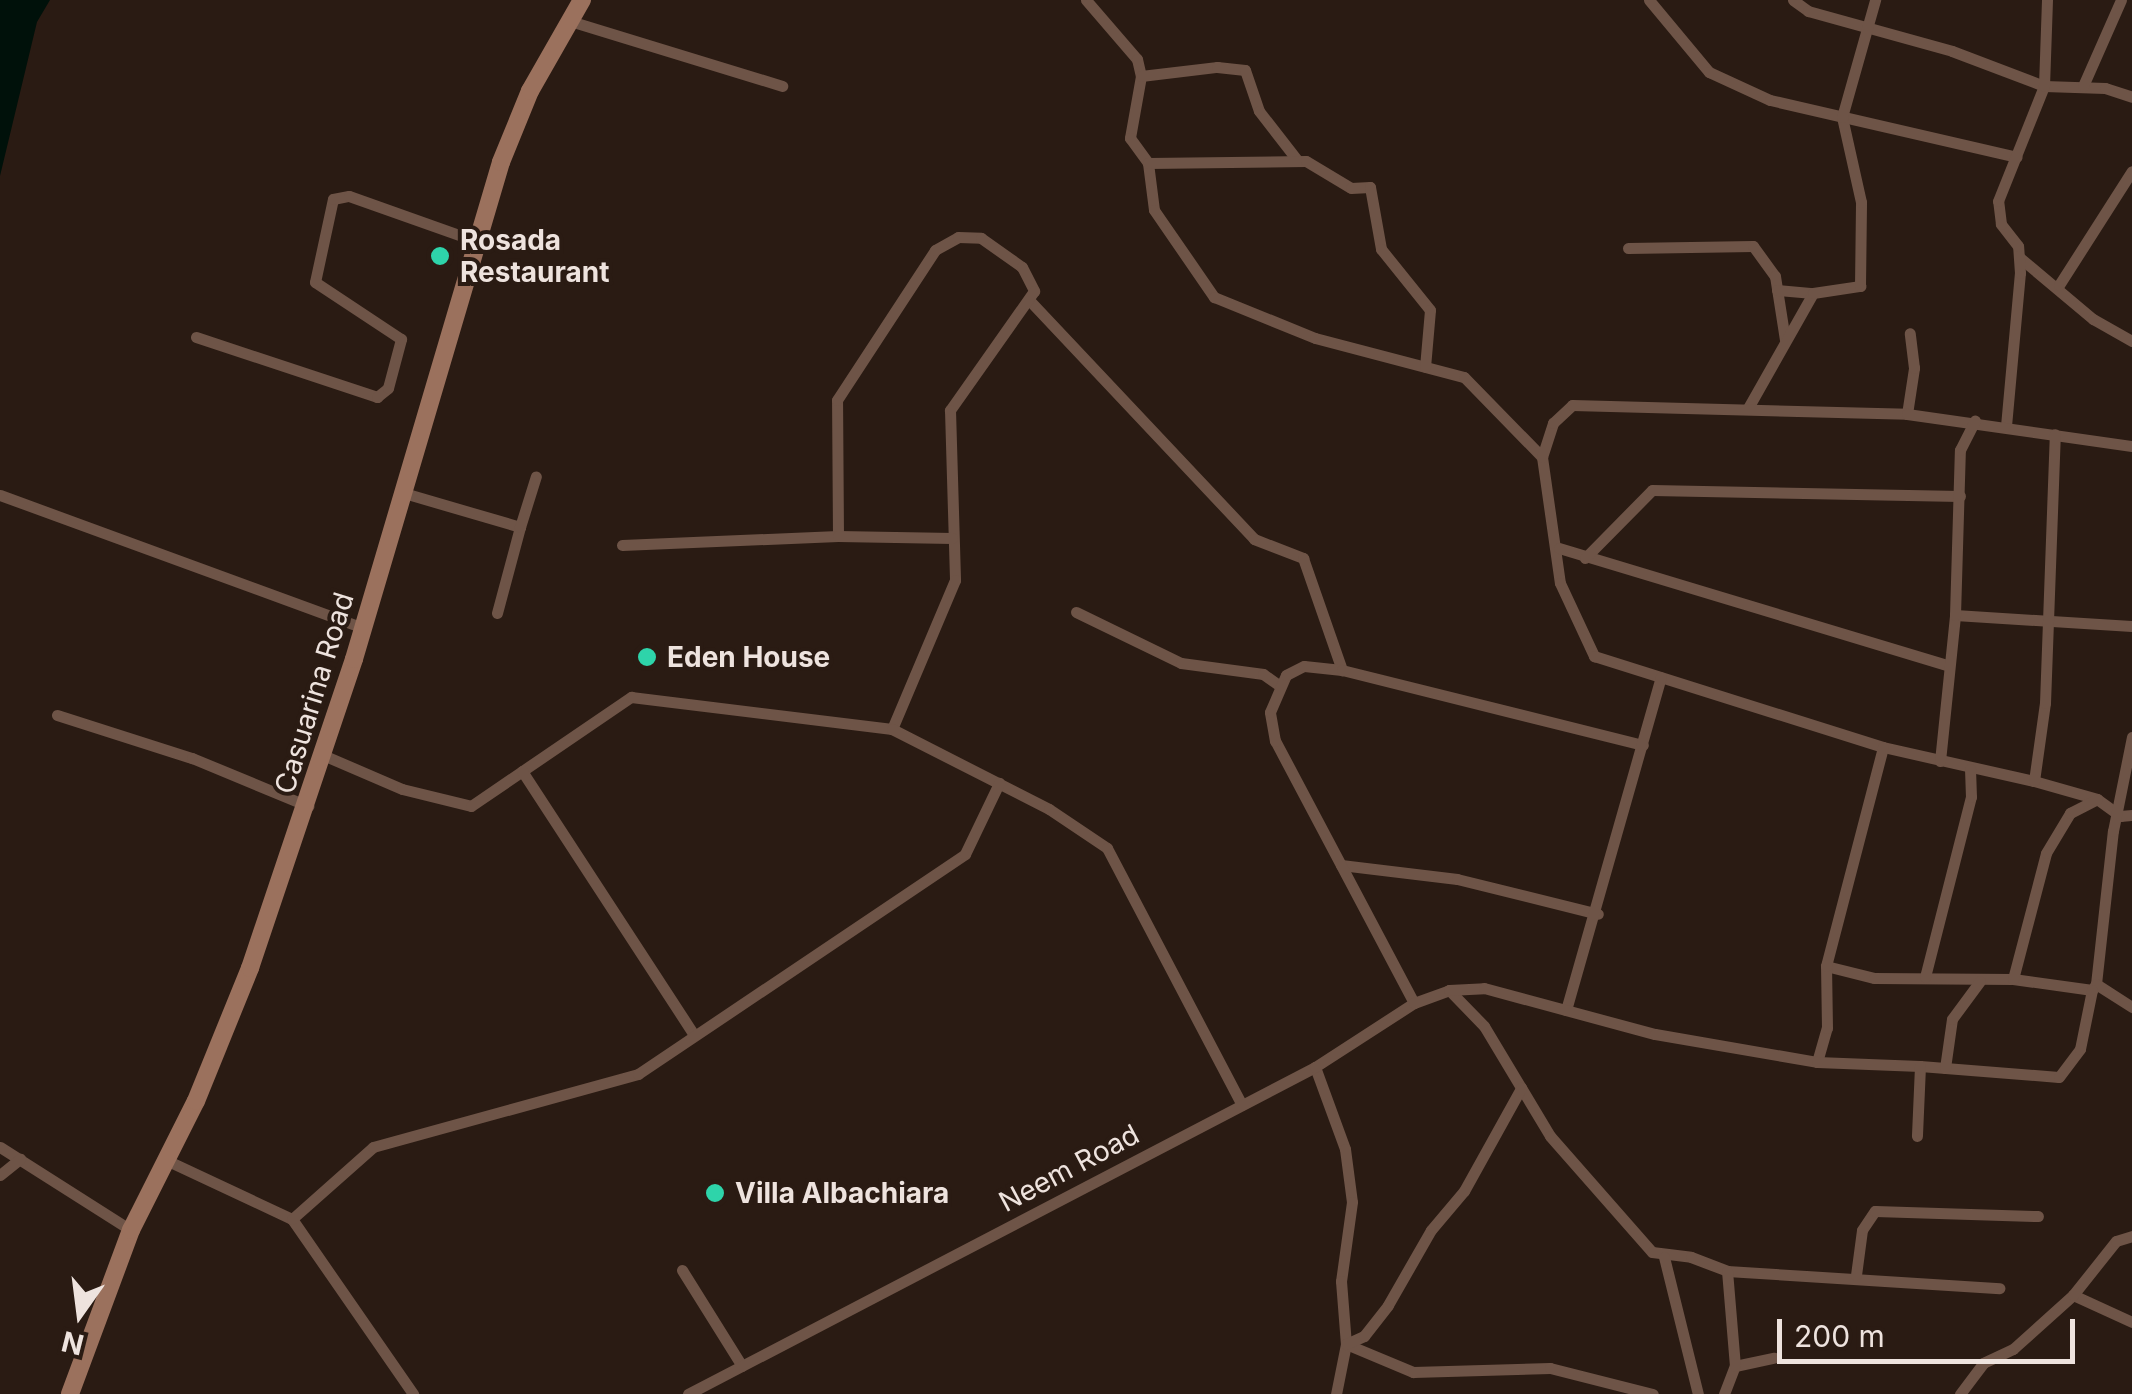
<!DOCTYPE html>
<html>
<head>
<meta charset="utf-8">
<style>
  body { margin:0 }
  #map { position:relative; width:2132px; height:1394px; overflow:hidden; background:#2a1b13; font-family:Inter,sans-serif }
  div>[style] { position:absolute }
  [style*='--x'] { left:calc(var(--x)*1px); top:calc(var(--y)*1px); width:calc(var(--w)*1px); rotate:calc(var(--a)*1deg) }
  .water>* { inset:0; background:#00110a }
  .street>* { height:11px; margin:-5.5px; padding:0 5.5px; transform-origin:5.5px; border-radius:5.5px; background:#6e5447 }
  .secondary>* { height:18px; margin:-9px; padding:0 9px; transform-origin:9px; border-radius:9px; background:#9b715d }
  .dots>* { width:28px; height:28px; translate:-50% -50%; box-sizing:border-box; border:5px solid #2a1b13; border-radius:50% }
  span { translate:-50% -50%; white-space:nowrap; text-align:center; line-height:1.15; -webkit-text-stroke:8px #2a1b13; paint-order:stroke }
  .poi-label { font-size:28px; color:#eee3de; font-weight:700 }
  .left { translate:0 -50%; text-align:left }
  .street-label { font-size:28px; color:#eee3de }
  .north { position:absolute; left:30px; top:1264px; width:100px; height:100px; -webkit-text-stroke:8px #2a1b13; paint-order:stroke; rotate:194deg; font-size:28px; font-weight:700; line-height:40px; text-align:center; color:#eee3de }
  .north::after { content:''; display:block; margin:auto; width:35px; height:45px; background:#eee3de; clip-path:polygon(50% 0,100% 100%,50% 72%,0 100%) }
  .scale { position:absolute; left:1777px; top:1319px; width:298px; height:45px; box-sizing:border-box; border:5px solid #eee3de; border-top:0; padding-left:12px; font-size:30px; line-height:35px; white-space:nowrap; color:#eee3de; -webkit-text-stroke:8px #2a1b13; paint-order:stroke }
</style>
</head>
<body>
<div id="map">
  <div class="water">
    <i style="clip-path:polygon(0 0,50px 0,37px 22px,0 176px)"></i>
  </div>
  <div class="street">
    <i style="--x:1086;--y:0;--w:78;--a:49.2"></i>
    <i style="--x:1137;--y:59;--w:17;--a:77"></i>
    <i style="--x:1141;--y:76;--w:63;--a:100.1"></i>
    <i style="--x:1130;--y:138;--w:31;--a:54"></i>
    <i style="--x:1148;--y:163;--w:47;--a:82.7"></i>
    <i style="--x:1154;--y:210;--w:106;--a:55.4"></i>
    <i style="--x:1214;--y:297;--w:109;--a:22.1"></i>
    <i style="--x:1315;--y:338;--w:154;--a:14.7"></i>
    <i style="--x:1464;--y:377;--w:112;--a:45.7"></i>
    <i style="--x:1542;--y:457;--w:127;--a:81.9"></i>
    <i style="--x:1560;--y:583;--w:81;--a:65"></i>
    <i style="--x:1594;--y:656;--w:303;--a:17.5"></i>
    <i style="--x:1883;--y:747;--w:155;--a:12.7"></i>
    <i style="--x:2034;--y:781;--w:66;--a:15.9"></i>
    <i style="--x:2097;--y:799;--w:29;--a:36"></i>
    <i style="--x:2120;--y:816;--w:12;--a:-5"></i>
    <i style="--x:1649;--y:0;--w:94;--a:50.2"></i>
    <i style="--x:1709;--y:72;--w:67;--a:24.7"></i>
    <i style="--x:1770;--y:100;--w:253;--a:13"></i>
    <i style="--x:1793;--y:0;--w:19;--a:36"></i>
    <i style="--x:1808;--y:11;--w:149;--a:15.5"></i>
    <i style="--x:1952;--y:51;--w:98;--a:20.8"></i>
    <i style="--x:2044;--y:86;--w:61;--a:1.9"></i>
    <i style="--x:2105;--y:88;--w:28;--a:18"></i>
    <i style="--x:570;--y:21;--w:222;--a:17"></i>
    <i style="--x:1141;--y:76;--w:77;--a:-6.8"></i>
    <i style="--x:1217;--y:67;--w:28;--a:6"></i>
    <i style="--x:1245;--y:70;--w:43;--a:71.1"></i>
    <i style="--x:1259;--y:111;--w:62;--a:52.2"></i>
    <i style="--x:2083;--y:86;--w:94;--a:-66.2"></i>
    <i style="--x:1148;--y:163;--w:158;--a:-0.7"></i>
    <i style="--x:1306;--y:161;--w:52;--a:31"></i>
    <i style="--x:1351;--y:188;--w:19;--a:-3"></i>
    <i style="--x:1370;--y:187;--w:63;--a:79.9"></i>
    <i style="--x:1381;--y:249;--w:78;--a:51.2"></i>
    <i style="--x:1430;--y:310;--w:57;--a:95"></i>
    <i style="--x:1628;--y:248;--w:125;--a:-0.9"></i>
    <i style="--x:1753;--y:246;--w:37;--a:54"></i>
    <i style="--x:1775;--y:276;--w:65;--a:81.1"></i>
    <i style="--x:2019;--y:257;--w:97;--a:40"></i>
    <i style="--x:2093;--y:319;--w:45;--a:29.4"></i>
    <i style="--x:2059;--y:285;--w:135;--a:-57.4"></i>
    <i style="--x:1777;--y:290;--w:36;--a:5"></i>
    <i style="--x:1030;--y:301;--w:327;--a:46.7"></i>
    <i style="--x:1254;--y:539;--w:53;--a:21.2"></i>
    <i style="--x:1303;--y:558;--w:119;--a:70.8"></i>
    <i style="--x:196;--y:337;--w:191;--a:18.3"></i>
    <i style="--x:377;--y:397;--w:14;--a:-39"></i>
    <i style="--x:388;--y:388;--w:51;--a:-75.1"></i>
    <i style="--x:401;--y:339;--w:103;--a:-146.5"></i>
    <i style="--x:315;--y:282;--w:85;--a:-77.8"></i>
    <i style="--x:333;--y:199;--w:16;--a:-11"></i>
    <i style="--x:349;--y:196;--w:135;--a:19.5"></i>
    <i style="--x:1748;--y:408;--w:132;--a:-60.5"></i>
    <i style="--x:1813;--y:293;--w:48;--a:-8.5"></i>
    <i style="--x:1860;--y:286;--w:84;--a:-89.3"></i>
    <i style="--x:1861;--y:202;--w:87;--a:-102.6"></i>
    <i style="--x:1842;--y:117;--w:122;--a:-74.2"></i>
    <i style="--x:1907;--y:414;--w:47;--a:-81.3"></i>
    <i style="--x:1914;--y:368;--w:35;--a:-97"></i>
    <i style="--x:2006;--y:426;--w:154;--a:-84.8"></i>
    <i style="--x:2020;--y:273;--w:27;--a:-94"></i>
    <i style="--x:2018;--y:246;--w:28;--a:-128"></i>
    <i style="--x:2001;--y:224;--w:23;--a:-97"></i>
    <i style="--x:1998;--y:201;--w:124;--a:-68.2"></i>
    <i style="--x:2044;--y:86;--w:86;--a:-88"></i>
    <i style="--x:1542;--y:457;--w:36;--a:-72"></i>
    <i style="--x:1553;--y:423;--w:26;--a:-43"></i>
    <i style="--x:1572;--y:405;--w:335;--a:1.5"></i>
    <i style="--x:1907;--y:414;--w:227;--a:8.1"></i>
    <i style="--x:404;--y:493;--w:121;--a:16.3"></i>
    <i style="--x:520;--y:527;--w:89;--a:105"></i>
    <i style="--x:0;--y:495;--w:388;--a:20.1"></i>
    <i style="--x:520;--y:527;--w:53;--a:-72.6"></i>
    <i style="--x:838;--y:536;--w:136;--a:-90.4"></i>
    <i style="--x:837;--y:400;--w:179;--a:-56.8"></i>
    <i style="--x:935;--y:250;--w:26;--a:-29"></i>
    <i style="--x:958;--y:237;--w:23;--a:2"></i>
    <i style="--x:981;--y:238;--w:50;--a:35.3"></i>
    <i style="--x:1022;--y:267;--w:27;--a:63"></i>
    <i style="--x:1034;--y:291;--w:146;--a:125.2"></i>
    <i style="--x:950;--y:410;--w:170;--a:88.3"></i>
    <i style="--x:955;--y:580;--w:162;--a:112.9"></i>
    <i style="--x:622;--y:545;--w:216;--a:-2.4"></i>
    <i style="--x:838;--y:536;--w:114;--a:1"></i>
    <i style="--x:1559;--y:548;--w:407;--a:16.8"></i>
    <i style="--x:1585;--y:558;--w:95;--a:-45.4"></i>
    <i style="--x:1652;--y:490;--w:308;--a:1.1"></i>
    <i style="--x:1076;--y:612;--w:117;--a:25.9"></i>
    <i style="--x:1181;--y:663;--w:83;--a:7.6"></i>
    <i style="--x:1263;--y:674;--w:19;--a:35"></i>
    <i style="--x:1955;--y:615;--w:177;--a:3.6"></i>
    <i style="--x:57;--y:715;--w:142;--a:17.7"></i>
    <i style="--x:192;--y:758;--w:126;--a:22.5"></i>
    <i style="--x:323;--y:755;--w:86;--a:23.3"></i>
    <i style="--x:402;--y:789;--w:71;--a:13.8"></i>
    <i style="--x:471;--y:806;--w:194;--a:-34.3"></i>
    <i style="--x:631;--y:697;--w:263;--a:7"></i>
    <i style="--x:892;--y:729;--w:176;--a:27"></i>
    <i style="--x:1049;--y:809;--w:70;--a:33.9"></i>
    <i style="--x:1107;--y:848;--w:290;--a:62.3"></i>
    <i style="--x:1940;--y:761;--w:147;--a:-84.1"></i>
    <i style="--x:1955;--y:615;--w:165;--a:-88.3"></i>
    <i style="--x:1960;--y:450;--w:33;--a:-63"></i>
    <i style="--x:522;--y:771;--w:315;--a:56.9"></i>
    <i style="--x:2034;--y:781;--w:79;--a:-82"></i>
    <i style="--x:2045;--y:703;--w:269;--a:-87.9"></i>
    <i style="--x:1341;--y:865;--w:117;--a:6.9"></i>
    <i style="--x:1457;--y:879;--w:145;--a:13.9"></i>
    <i style="--x:1826;--y:966;--w:49;--a:14"></i>
    <i style="--x:1874;--y:978;--w:139;--a:0.4"></i>
    <i style="--x:2013;--y:979;--w:80;--a:7.9"></i>
    <i style="--x:2092;--y:990;--w:7;--a:-56"></i>
    <i style="--x:1925;--y:977;--w:186;--a:-75.7"></i>
    <i style="--x:1971;--y:797;--w:28;--a:-92"></i>
    <i style="--x:2013;--y:979;--w:130;--a:-75.3"></i>
    <i style="--x:2046;--y:853;--w:47;--a:-59"></i>
    <i style="--x:2070;--y:813;--w:30;--a:-27"></i>
    <i style="--x:2096;--y:984;--w:154;--a:-83.7"></i>
    <i style="--x:2113;--y:831;--w:96;--a:-78.6"></i>
    <i style="--x:2096;--y:984;--w:43;--a:32.6"></i>
    <i style="--x:1449;--y:990;--w:50;--a:45.8"></i>
    <i style="--x:1484;--y:1026;--w:128;--a:59"></i>
    <i style="--x:1550;--y:1136;--w:154;--a:48.7"></i>
    <i style="--x:1652;--y:1252;--w:39;--a:7"></i>
    <i style="--x:1691;--y:1257;--w:39;--a:21"></i>
    <i style="--x:1727;--y:1271;--w:273;--a:3.6"></i>
    <i style="--x:1414;--y:1003;--w:297;--a:-117.9"></i>
    <i style="--x:1275;--y:741;--w:29;--a:-100"></i>
    <i style="--x:1270;--y:712;--w:40;--a:-66.6"></i>
    <i style="--x:1286;--y:675;--w:20;--a:-27"></i>
    <i style="--x:1304;--y:666;--w:38;--a:6"></i>
    <i style="--x:1342;--y:670;--w:310;--a:14"></i>
    <i style="--x:1566;--y:1010;--w:346;--a:-74.1"></i>
    <i style="--x:1817;--y:1062;--w:35;--a:-74"></i>
    <i style="--x:1827;--y:1028;--w:62;--a:-90.9"></i>
    <i style="--x:1826;--y:966;--w:226;--a:-75.4"></i>
    <i style="--x:1920;--y:1066;--w:139;--a:4.5"></i>
    <i style="--x:2059;--y:1077;--w:35;--a:-53"></i>
    <i style="--x:2080;--y:1049;--w:60;--a:-78.5"></i>
    <i style="--x:1315;--y:1067;--w:87;--a:69.9"></i>
    <i style="--x:1345;--y:1149;--w:53;--a:82.5"></i>
    <i style="--x:1352;--y:1202;--w:80;--a:97.9"></i>
    <i style="--x:1341;--y:1281;--w:63;--a:85.5"></i>
    <i style="--x:1346;--y:1344;--w:51;--a:101.3"></i>
    <i style="--x:1945;--y:1068;--w:49;--a:-81.9"></i>
    <i style="--x:1952;--y:1019;--w:47;--a:-53.6"></i>
    <i style="--x:0;--y:1147;--w:155;--a:32.4"></i>
    <i style="--x:166;--y:1160;--w:139;--a:25.1"></i>
    <i style="--x:292;--y:1219;--w:213;--a:55.3"></i>
    <i style="--x:0;--y:1175;--w:26;--a:-39"></i>
    <i style="--x:292;--y:1219;--w:108;--a:-41.6"></i>
    <i style="--x:373;--y:1147;--w:275;--a:-15.4"></i>
    <i style="--x:638;--y:1074;--w:394;--a:-33.9"></i>
    <i style="--x:965;--y:854;--w:79;--a:-64.4"></i>
    <i style="--x:1664;--y:1257;--w:141;--a:76.1"></i>
    <i style="--x:682;--y:1270;--w:113;--a:58"></i>
    <i style="--x:1856;--y:1275;--w:45;--a:-82.4"></i>
    <i style="--x:1862;--y:1230;--w:23;--a:-56"></i>
    <i style="--x:1875;--y:1211;--w:163;--a:1.8"></i>
    <i style="--x:2073;--y:1295;--w:65;--a:24.6"></i>
    <i style="--x:1346;--y:1344;--w:73;--a:22.7"></i>
    <i style="--x:1413;--y:1372;--w:137;--a:-1.7"></i>
    <i style="--x:1550;--y:1368;--w:106;--a:14.2"></i>
    <i style="--x:1346;--y:1344;--w:20;--a:-24"></i>
    <i style="--x:1364;--y:1336;--w:39;--a:-52"></i>
    <i style="--x:1388;--y:1305;--w:86;--a:-60.2"></i>
    <i style="--x:1431;--y:1230;--w:51;--a:-49.8"></i>
    <i style="--x:1464;--y:1191;--w:118;--a:-61"></i>
    <i style="--x:1735;--y:1366;--w:40;--a:-12"></i>
    <i style="--x:688;--y:1394;--w:707;--a:-27.54"></i>
    <i style="--x:1315;--y:1067;--w:118;--a:-32.9"></i>
    <i style="--x:1414;--y:1003;--w:37;--a:-20"></i>
    <i style="--x:1449;--y:990;--w:35;--a:-3"></i>
    <i style="--x:1484;--y:988;--w:177;--a:15.1"></i>
    <i style="--x:1655;--y:1034;--w:164;--a:9.8"></i>
    <i style="--x:1817;--y:1062;--w:103;--a:2.2"></i>
    <i style="--x:1920;--y:1066;--w:70;--a:92.5"></i>
    <i style="--x:1724;--y:1394;--w:30;--a:-69"></i>
    <i style="--x:1735;--y:1366;--w:95;--a:-94.8"></i>
    <i style="--x:1960;--y:1394;--w:39;--a:-53"></i>
    <i style="--x:1983;--y:1363;--w:33;--a:-25"></i>
    <i style="--x:2013;--y:1349;--w:81;--a:-42"></i>
    <i style="--x:2073;--y:1295;--w:69;--a:-51.5"></i>
    <i style="--x:2116;--y:1241;--w:17;--a:-17"></i>
  </div>
  <div class="secondary">
    <i style="--x:70;--y:1394;--w:175;--a:-69.6"></i>
    <i style="--x:131;--y:1230;--w:144;--a:-63.3"></i>
    <i style="--x:196;--y:1101;--w:144;--a:-67.9"></i>
    <i style="--x:250;--y:968;--w:326;--a:-71.4"></i>
    <i style="--x:354;--y:659;--w:518;--a:-73.52"></i>
    <i style="--x:501;--y:162;--w:77;--a:-67.8"></i>
    <i style="--x:530;--y:91;--w:105;--a:-60.3"></i>
  </div>
  <div class="dots">
    <i style="left:440px;top:256px;background:#2ed4aa"></i>
    <i style="left:647px;top:657px;background:#2ed4aa"></i>
    <i style="left:715px;top:1193px;background:#2ed4aa"></i>
  </div>
  <div class="poi-label">
    <span class="left" style="left:460px;top:256px">Rosada<br>Restaurant</span>
    <span class="left" style="left:667px;top:657px">Eden House</span>
    <span class="left" style="left:735px;top:1193px">Villa Albachiara</span>
  </div>
  <div class="street-label">
    <span style="left:314px;top:693px;rotate:-73deg">Casuarina Road</span>
    <span style="left:1069px;top:1168px;rotate:-28deg">Neem Road</span>
  </div>
  <div class="north">N</div>
  <div class="scale">200 m</div>
</div>
</body>
</html>
